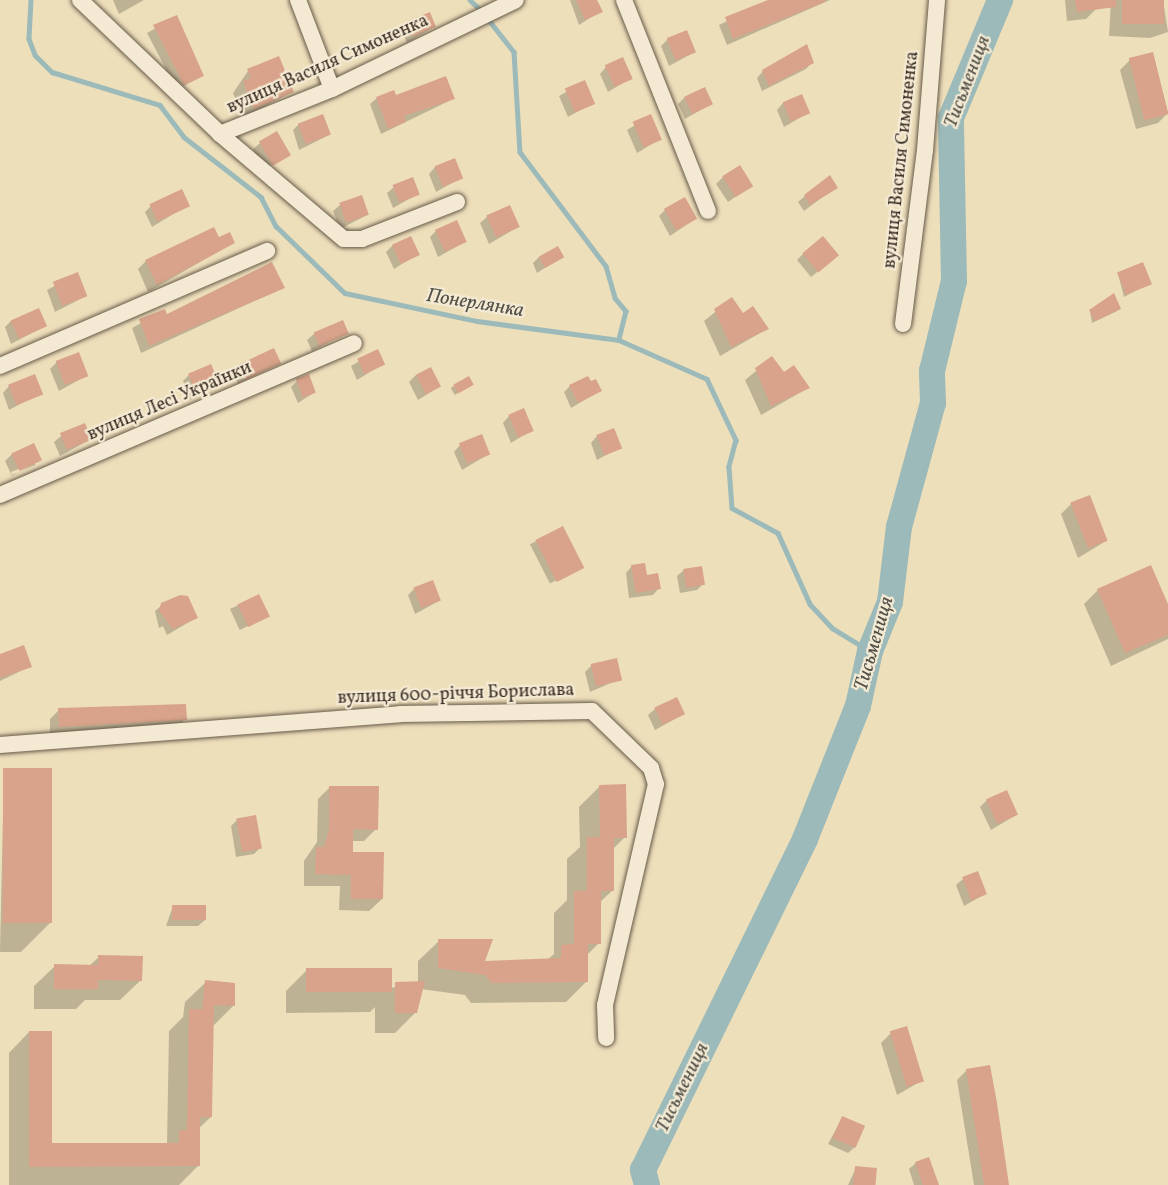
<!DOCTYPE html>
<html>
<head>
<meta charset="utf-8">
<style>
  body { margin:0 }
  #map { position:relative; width:1168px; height:1185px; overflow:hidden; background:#eedfbb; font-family:Vollkorn,serif }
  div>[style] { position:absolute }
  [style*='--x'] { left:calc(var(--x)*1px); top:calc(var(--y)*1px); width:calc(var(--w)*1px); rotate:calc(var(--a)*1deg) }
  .shadow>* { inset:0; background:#0003; transform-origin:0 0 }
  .stream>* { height:4.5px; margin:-2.25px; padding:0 2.25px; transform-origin:2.25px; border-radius:2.25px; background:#9cbab9 }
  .river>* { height:26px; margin:-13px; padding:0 13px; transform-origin:13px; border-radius:13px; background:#9cbab9 }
  .building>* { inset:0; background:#d8a38a; transform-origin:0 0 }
  .roads { filter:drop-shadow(0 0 2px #675a4a) drop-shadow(0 0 2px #675a4a) }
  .street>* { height:16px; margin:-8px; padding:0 8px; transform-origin:8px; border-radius:8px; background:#f4ead3 }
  span { translate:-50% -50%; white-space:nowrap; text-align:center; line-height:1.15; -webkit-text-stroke:4.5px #f4ead3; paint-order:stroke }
  .street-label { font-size:18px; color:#3a2e24 }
  .water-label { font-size:20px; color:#525149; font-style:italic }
</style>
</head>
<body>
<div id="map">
  <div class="shadow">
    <i style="clip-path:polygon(113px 0,144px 0,119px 14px)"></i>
    <i style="clip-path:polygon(570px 0,595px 0,601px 11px,579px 25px)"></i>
    <i style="clip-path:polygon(769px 0,830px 0,727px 45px,719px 25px)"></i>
    <i style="clip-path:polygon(1065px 0,1095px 0,1096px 9px,1086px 19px,1067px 21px)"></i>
    <i style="clip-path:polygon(1111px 0,1163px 0,1168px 32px,1150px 38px,1109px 36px)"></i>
    <i style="clip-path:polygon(429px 14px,434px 27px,407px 43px,401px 29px)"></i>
    <i style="clip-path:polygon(176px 17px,202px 76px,177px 90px,147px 33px)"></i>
    <i style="clip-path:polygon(668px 39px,695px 52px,669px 66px,661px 46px)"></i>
    <i style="clip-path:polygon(1152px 54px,1168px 113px,1158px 123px,1136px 129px,1120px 70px,1130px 60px)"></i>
    <i style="clip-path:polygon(812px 62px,806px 69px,762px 91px,757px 78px,763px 71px)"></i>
    <i style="clip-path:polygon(606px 67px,631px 78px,608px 92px,600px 74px)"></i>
    <i style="clip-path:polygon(248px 71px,292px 92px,243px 118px,233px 93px)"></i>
    <i style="clip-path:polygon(584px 82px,593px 103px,568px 117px,559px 96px)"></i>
    <i style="clip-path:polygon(395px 97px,453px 99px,381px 134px,370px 104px,377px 98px)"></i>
    <i style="clip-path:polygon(685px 97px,711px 104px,685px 119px,678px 104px)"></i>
    <i style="clip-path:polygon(783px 103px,808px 113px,784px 127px,777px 110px)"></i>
    <i style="clip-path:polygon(650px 116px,660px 139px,637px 153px,627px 130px)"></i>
    <i style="clip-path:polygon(299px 124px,329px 135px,299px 150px,293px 130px)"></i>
    <i style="clip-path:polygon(260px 143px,289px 155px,264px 169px,253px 149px)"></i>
    <i style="clip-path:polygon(435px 167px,461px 178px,436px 192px,429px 174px)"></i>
    <i style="clip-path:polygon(723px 177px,751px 186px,728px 202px,716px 184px)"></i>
    <i style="clip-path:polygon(394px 187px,418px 194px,393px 208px,387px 193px)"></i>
    <i style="clip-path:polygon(836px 187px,804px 211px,798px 202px,805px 196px)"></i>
    <i style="clip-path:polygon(188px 205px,152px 227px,145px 212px,151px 206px)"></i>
    <i style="clip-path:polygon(340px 205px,367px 215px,340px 229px,333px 211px)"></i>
    <i style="clip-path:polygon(665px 210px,695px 219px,670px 236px,659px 216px)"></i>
    <i style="clip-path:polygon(487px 217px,518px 227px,489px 244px,480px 223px)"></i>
    <i style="clip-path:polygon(436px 231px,465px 242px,438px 257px,430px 237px)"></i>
    <i style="clip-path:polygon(218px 239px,233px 243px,148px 292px,138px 269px,146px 261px)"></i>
    <i style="clip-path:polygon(393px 245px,418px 254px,394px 269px,386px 252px)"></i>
    <i style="clip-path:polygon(803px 254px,831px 261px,811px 277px,797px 260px)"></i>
    <i style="clip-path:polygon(539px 257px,562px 257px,537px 273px,533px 263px)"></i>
    <i style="clip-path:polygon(77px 274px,86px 296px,55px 312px,47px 290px)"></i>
    <i style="clip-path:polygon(1118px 274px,1150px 283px,1124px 297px)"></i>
    <i style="clip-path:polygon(283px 288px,141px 353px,132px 328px,164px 310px,166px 316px)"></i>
    <i style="clip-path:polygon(731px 299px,743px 315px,767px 329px,720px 356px,704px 321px)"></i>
    <i style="clip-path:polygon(1090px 311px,1117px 311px,1092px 323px)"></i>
    <i style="clip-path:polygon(11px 321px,45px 326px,11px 344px,5px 327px)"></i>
    <i style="clip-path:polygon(347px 333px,312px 351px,307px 340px,314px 334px)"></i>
    <i style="clip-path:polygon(377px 351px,383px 364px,357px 380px,351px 366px)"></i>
    <i style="clip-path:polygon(772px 358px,783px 374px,808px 388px,761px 415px,745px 380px)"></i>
    <i style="clip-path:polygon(57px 362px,86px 376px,59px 391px,50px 369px)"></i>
    <i style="clip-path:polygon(279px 363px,238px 384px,233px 372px,239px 365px)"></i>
    <i style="clip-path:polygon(189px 375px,218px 385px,191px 400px,183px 381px)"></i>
    <i style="clip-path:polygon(416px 375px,439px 387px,418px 400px,409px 382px)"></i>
    <i style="left:468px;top:378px;width:8px;height:20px;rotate:60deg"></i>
    <i style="clip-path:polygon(297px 381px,315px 392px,298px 403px,291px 387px)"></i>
    <i style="clip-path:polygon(9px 386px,41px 393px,9px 410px,3px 393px)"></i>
    <i style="clip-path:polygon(570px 386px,600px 391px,571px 408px,564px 392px)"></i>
    <i style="clip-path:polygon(509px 416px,532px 430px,511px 443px,503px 423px)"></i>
    <i style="clip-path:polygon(61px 436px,91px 439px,60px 456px,54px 442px)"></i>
    <i style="clip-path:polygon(597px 436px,620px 447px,597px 460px,591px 443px)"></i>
    <i style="clip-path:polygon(460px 445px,489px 454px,462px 470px,454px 452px)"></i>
    <i style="clip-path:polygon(evenodd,12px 454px,40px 460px,12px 476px,5px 461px,12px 454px,35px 462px,35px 465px,12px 475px,11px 472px,35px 462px)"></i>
    <i style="clip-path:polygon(1071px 504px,1106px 541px,1078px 558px,1061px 514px)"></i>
    <i style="left:562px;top:528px;width:44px;height:36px;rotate:63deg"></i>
    <i style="clip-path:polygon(632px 566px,659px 588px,653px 595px,629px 598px,626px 573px)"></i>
    <i style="clip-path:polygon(684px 570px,703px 584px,697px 590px,680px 593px,677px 576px)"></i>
    <i style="clip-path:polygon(414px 589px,439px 601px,415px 614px,408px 595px)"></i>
    <i style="clip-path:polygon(1098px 590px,1168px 607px,1168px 639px,1111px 666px,1084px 604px)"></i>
    <i style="left:258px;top:596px;width:23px;height:31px;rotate:65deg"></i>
    <i style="clip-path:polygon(162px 605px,196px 618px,167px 635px,163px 626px,159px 628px,155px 611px)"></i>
    <i style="clip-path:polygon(0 656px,31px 666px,0 681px)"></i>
    <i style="clip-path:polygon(591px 666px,620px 679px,590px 692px,585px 672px)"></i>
    <i style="clip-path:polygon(655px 709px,684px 714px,655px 730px,648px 715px)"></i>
    <i style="clip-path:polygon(59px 710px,185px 719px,176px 729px,50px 735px,50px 719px)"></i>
    <i style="clip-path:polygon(4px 769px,51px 922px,21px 952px,0 952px)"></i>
    <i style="clip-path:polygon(600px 786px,625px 837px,612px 850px,613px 890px,599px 903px,599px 943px,586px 956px,586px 982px,566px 1002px,471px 1003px,465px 995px,421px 989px,416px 1012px,395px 1033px,375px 1033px,375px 1007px,370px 1012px,286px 1013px,286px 991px,306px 971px,390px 988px,418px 983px,418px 961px,439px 941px,483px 962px,547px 960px,554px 954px,554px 913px,567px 900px,567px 859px,580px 847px,579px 807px)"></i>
    <i style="clip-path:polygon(330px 787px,376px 829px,364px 841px,352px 841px,351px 853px,382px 899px,369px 911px,339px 910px,340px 886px,304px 886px,304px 861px,317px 842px,318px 799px)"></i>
    <i style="clip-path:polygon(987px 800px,1016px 815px,991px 830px,980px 807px)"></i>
    <i style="clip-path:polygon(237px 820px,260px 848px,254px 854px,236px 857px,231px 826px)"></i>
    <i style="clip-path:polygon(963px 879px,985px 894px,964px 906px,956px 885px)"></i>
    <i style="clip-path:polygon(173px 906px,205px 920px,198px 926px,166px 926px)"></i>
    <i style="clip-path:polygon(99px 957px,141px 980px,120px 1000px,85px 1000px,76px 1009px,34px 1009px,34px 986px,55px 966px,89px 966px)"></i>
    <i style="clip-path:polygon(206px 982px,234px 1005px,213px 1026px,211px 1117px,198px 1129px,198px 1166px,179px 1185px,9px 1185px,9px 1053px,29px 1032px,51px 1145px,167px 1144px,169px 1031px,183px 1017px,185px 1002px)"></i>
    <i style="clip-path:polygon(891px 1033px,923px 1080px,897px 1095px,881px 1043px)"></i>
    <i style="clip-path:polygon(967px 1070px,1007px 1185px,974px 1185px,957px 1080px)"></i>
    <i style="clip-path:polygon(842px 1118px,855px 1147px,848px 1153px,828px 1144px)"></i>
    <i style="clip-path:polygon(916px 1163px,935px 1185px,914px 1185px,909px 1169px)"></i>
    <i style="clip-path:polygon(856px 1168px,875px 1185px,848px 1185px)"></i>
  </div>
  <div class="stream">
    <i style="--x:31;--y:0;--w:39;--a:93"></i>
    <i style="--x:29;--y:39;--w:17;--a:69"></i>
    <i style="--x:35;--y:55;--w:24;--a:45"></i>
    <i style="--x:52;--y:72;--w:113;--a:17"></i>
    <i style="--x:160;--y:105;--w:40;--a:53"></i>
    <i style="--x:184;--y:137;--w:98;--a:37.9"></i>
    <i style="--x:261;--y:197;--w:33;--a:63"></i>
    <i style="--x:276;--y:226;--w:96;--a:44.2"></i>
    <i style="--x:345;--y:293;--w:135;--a:12"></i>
    <i style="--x:477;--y:321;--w:143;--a:7.6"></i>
    <i style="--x:619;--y:340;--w:96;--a:23.9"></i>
    <i style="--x:707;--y:379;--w:68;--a:64.6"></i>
    <i style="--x:736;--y:440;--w:28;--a:105"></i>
    <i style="--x:729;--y:467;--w:41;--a:85.8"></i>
    <i style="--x:732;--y:508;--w:52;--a:28.5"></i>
    <i style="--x:778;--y:533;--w:78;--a:65.7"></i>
    <i style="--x:810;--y:604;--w:33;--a:47"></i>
    <i style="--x:832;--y:628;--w:44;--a:31.2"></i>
    <i style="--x:470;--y:0;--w:18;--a:43"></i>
    <i style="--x:488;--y:19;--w:42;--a:51.8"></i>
    <i style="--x:514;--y:52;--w:100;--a:86.6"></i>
    <i style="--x:520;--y:152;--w:143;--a:53"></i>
    <i style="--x:606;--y:266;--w:33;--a:74"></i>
    <i style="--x:615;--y:298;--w:17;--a:50"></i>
    <i style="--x:626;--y:311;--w:30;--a:104"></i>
  </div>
  <div class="river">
    <i style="--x:647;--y:1185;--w:16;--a:-105"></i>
    <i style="--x:643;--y:1170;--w:369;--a:-63.9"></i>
    <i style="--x:805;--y:839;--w:143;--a:-68.3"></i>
    <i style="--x:858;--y:706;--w:56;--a:-77.7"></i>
    <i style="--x:870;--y:651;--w:53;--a:-67.8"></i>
    <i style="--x:890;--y:602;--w:76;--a:-83.2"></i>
    <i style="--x:899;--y:527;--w:129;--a:-74.7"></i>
    <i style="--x:933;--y:403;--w:32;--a:-92"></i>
    <i style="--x:932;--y:371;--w:93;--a:-76.3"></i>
    <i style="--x:954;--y:281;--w:163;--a:-91.1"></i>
    <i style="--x:951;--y:118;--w:128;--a:-67.4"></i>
  </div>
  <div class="building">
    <i style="clip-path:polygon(576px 0,597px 0,603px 12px,585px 20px)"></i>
    <i style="clip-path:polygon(768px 0,825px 0,825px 2px,733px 39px,725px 17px)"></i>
    <i style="clip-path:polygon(1075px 0,1116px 0,1116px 7px,1077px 12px)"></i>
    <i style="left:1122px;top:0;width:42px;height:24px"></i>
    <i style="left:430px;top:12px;width:16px;height:25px;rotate:68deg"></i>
    <i style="clip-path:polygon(177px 15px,204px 76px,184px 85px,153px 25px)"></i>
    <i style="left:687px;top:30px;width:24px;height:22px;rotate:68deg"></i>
    <i style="clip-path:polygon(807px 44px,814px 63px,769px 86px,762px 70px)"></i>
    <i style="left:1153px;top:52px;width:64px;height:25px;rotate:76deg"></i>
    <i style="clip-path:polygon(279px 56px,294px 92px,254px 109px,243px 81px,251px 78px,247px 69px)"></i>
    <i style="left:623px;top:57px;width:24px;height:20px;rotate:66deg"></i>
    <i style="clip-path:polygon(446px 76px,455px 99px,404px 116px,406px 122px,388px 129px,376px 97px,394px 90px,396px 95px)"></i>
    <i style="left:585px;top:80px;width:26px;height:22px;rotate:67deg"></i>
    <i style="left:705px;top:87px;width:19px;height:23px;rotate:65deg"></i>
    <i style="left:802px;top:94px;width:21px;height:21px;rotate:67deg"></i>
    <i style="left:323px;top:114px;width:22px;height:27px;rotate:69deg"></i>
    <i style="left:651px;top:114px;width:28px;height:20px;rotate:67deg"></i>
    <i style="left:277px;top:131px;width:28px;height:21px;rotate:60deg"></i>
    <i style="left:455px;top:158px;width:22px;height:22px;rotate:68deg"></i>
    <i style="left:740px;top:165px;width:25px;height:21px;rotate:58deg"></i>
    <i style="clip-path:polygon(830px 175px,838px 188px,810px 205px,804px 195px)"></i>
    <i style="left:413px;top:177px;width:19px;height:22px;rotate:69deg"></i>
    <i style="left:182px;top:189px;width:19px;height:36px;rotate:65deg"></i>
    <i style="left:362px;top:195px;width:21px;height:24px;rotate:71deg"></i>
    <i style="left:685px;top:197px;width:25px;height:24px;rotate:61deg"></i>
    <i style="left:510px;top:205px;width:24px;height:26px;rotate:66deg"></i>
    <i style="left:457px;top:220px;width:24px;height:24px;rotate:66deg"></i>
    <i style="clip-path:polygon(214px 227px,219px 237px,230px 232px,235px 243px,157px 285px,145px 260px)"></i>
    <i style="left:411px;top:236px;width:21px;height:21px;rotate:65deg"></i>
    <i style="left:823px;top:236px;width:25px;height:27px;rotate:50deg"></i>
    <i style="left:558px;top:246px;width:13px;height:22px;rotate:61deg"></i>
    <i style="clip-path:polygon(272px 262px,285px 288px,149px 346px,139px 319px,165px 309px,167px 314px)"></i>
    <i style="left:1143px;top:262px;width:24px;height:28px;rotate:68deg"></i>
    <i style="left:78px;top:272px;width:26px;height:27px;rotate:69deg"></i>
    <i style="clip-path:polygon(1114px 293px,1121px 309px,1095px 321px,1089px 310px)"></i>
    <i style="clip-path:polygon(732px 297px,743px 313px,753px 306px,769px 329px,731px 347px,714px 309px)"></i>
    <i style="left:39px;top:308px;width:20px;height:31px;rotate:66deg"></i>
    <i style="left:343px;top:320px;width:15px;height:32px;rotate:67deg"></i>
    <i style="left:274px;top:348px;width:17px;height:39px;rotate:65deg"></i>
    <i style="left:378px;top:349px;width:17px;height:23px;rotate:65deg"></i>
    <i style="left:79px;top:352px;width:26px;height:25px;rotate:69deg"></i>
    <i style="clip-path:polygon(772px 356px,784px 372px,794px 365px,810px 388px,771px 406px,755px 368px)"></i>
    <i style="left:211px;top:364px;width:23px;height:25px;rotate:67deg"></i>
    <i style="left:431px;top:367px;width:22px;height:17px;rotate:63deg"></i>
    <i style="left:35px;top:374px;width:22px;height:29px;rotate:68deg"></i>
    <i style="left:309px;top:374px;width:20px;height:14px;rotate:70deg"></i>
    <i style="left:469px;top:376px;width:10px;height:18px;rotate:61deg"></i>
    <i style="clip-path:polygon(588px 376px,591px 381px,596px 379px,602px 391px,578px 403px,569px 385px)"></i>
    <i style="left:524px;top:408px;width:25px;height:17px;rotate:67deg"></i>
    <i style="left:85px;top:423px;width:18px;height:27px;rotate:68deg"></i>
    <i style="left:614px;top:428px;width:22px;height:19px;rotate:68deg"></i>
    <i style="left:482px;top:434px;width:22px;height:25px;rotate:68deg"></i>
    <i style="left:34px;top:443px;width:19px;height:25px;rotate:65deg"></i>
    <i style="left:1090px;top:495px;width:49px;height:21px;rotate:69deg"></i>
    <i style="left:563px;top:526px;width:47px;height:31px;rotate:63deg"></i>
    <i style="clip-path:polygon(645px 563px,647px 575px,658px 573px,661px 589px,636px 593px,631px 565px)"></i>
    <i style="clip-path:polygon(1151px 565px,1168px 604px,1168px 635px,1125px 653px,1097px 589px)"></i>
    <i style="left:702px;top:566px;width:19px;height:19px;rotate:81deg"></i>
    <i style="left:433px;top:580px;width:22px;height:21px;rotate:69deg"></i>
    <i style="left:259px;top:594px;width:25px;height:24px;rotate:64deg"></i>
    <i style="clip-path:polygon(180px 595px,188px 596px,198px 618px,173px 629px,159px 611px,161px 603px)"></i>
    <i style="clip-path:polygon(24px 645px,32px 667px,0 678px,0 654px)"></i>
    <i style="left:617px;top:658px;width:23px;height:27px;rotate:77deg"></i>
    <i style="left:677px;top:697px;width:19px;height:25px;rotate:65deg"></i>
    <i style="clip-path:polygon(186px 704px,187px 720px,59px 727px,58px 708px)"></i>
    <i style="left:3px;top:768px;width:49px;height:155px"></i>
    <i style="clip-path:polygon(626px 784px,627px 838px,614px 838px,614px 891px,601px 891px,601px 944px,588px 944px,588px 982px,492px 983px,485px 975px,438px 968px,438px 939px,493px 939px,485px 961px,561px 958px,561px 945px,574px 944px,574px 891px,587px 891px,587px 837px,600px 837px,599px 785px)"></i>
    <i style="clip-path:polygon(329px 786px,379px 786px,378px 830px,353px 829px,353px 852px,384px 852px,383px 899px,351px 899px,351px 875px,315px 874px,316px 847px,324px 847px,329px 829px)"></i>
    <i style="left:1007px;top:790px;width:27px;height:23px;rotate:66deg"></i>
    <i style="left:256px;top:815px;width:34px;height:20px;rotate:80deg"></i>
    <i style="left:978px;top:871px;width:25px;height:17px;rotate:69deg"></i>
    <i style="left:172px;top:905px;width:34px;height:15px"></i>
    <i style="clip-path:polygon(98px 955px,143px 956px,142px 981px,98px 980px,98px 989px,54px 989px,54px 964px,98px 965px)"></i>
    <i style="left:392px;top:968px;width:24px;height:86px;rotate:90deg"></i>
    <i style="clip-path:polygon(205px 980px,235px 983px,235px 1006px,214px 1005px,212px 1117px,200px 1117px,200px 1166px,29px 1167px,29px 1031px,52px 1031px,52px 1143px,179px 1143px,179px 1130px,187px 1130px,189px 1009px,202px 1009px)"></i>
    <i style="clip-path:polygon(425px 981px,417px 1013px,395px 1013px,395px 982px)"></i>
    <i style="left:907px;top:1026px;width:58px;height:18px;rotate:73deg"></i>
    <i style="clip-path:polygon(990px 1065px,997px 1103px,1009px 1185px,984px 1185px,970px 1094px,966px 1069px)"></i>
    <i style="left:842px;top:1116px;width:25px;height:24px;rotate:23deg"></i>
    <i style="clip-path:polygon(929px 1157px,939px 1185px,923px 1185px,915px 1162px)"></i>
    <i style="left:855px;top:1166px;width:22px;height:19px;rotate:5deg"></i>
  </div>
  <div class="roads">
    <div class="street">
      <i style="--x:80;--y:0;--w:194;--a:43.7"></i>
      <i style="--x:220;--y:134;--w:162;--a:40.3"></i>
      <i style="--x:344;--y:239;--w:18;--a:0"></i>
      <i style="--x:362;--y:239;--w:102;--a:-21.3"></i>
      <i style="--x:298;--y:0;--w:95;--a:69.1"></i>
      <i style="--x:624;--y:0;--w:227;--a:68.3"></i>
      <i style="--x:220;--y:134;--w:121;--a:-21.9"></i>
      <i style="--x:332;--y:89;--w:204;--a:-25.8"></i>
      <i style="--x:903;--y:324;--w:175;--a:-82.8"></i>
      <i style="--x:925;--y:150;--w:150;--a:-85.4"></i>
      <i style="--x:0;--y:366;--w:291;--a:-23.3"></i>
      <i style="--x:0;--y:495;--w:385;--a:-23.2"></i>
      <i style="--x:0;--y:745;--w:401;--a:-4.4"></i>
      <i style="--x:400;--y:714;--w:192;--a:-0.9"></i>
      <i style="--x:592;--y:711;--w:82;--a:44"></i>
      <i style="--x:651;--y:768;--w:17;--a:73"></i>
      <i style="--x:656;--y:784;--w:227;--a:103"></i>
      <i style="--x:605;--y:1005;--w:33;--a:88"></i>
    </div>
  </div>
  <div class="street-label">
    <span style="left:328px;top:65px;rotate:-24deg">вулиця Василя Симоненка</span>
    <span style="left:902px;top:160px;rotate:-84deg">вулиця Василя Симоненка</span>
    <span style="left:170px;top:402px;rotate:-23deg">вулиця Лесі Українки</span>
    <span style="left:456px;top:695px;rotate:-2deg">вулиця 600-річчя Борислава</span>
  </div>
  <div class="water-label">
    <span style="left:968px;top:82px;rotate:-69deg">Тисьмениця</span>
    <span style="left:475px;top:304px;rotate:9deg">Понерлянка</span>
    <span style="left:875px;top:644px;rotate:-74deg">Тисьмениця</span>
    <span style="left:683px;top:1088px;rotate:-64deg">Тисьмениця</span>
  </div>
</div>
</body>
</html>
